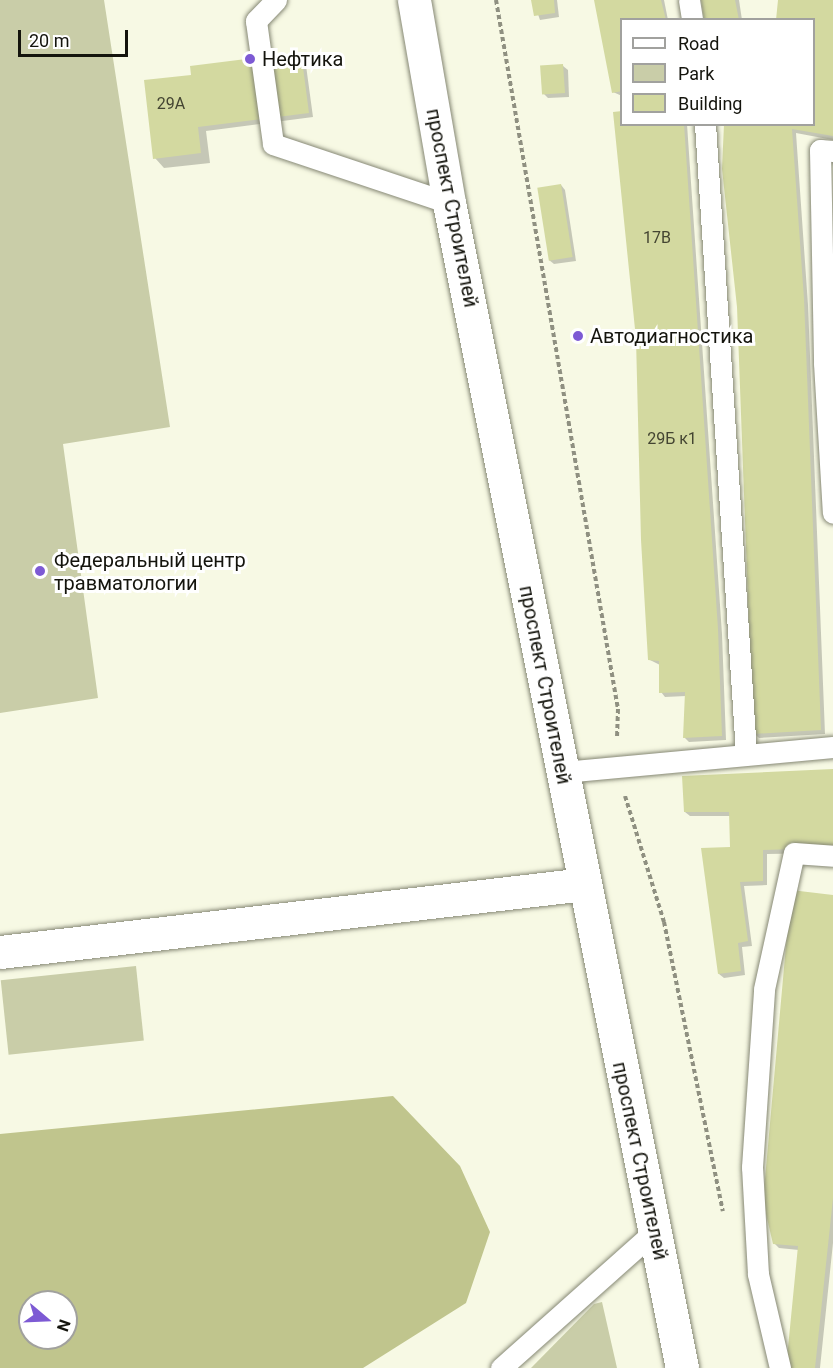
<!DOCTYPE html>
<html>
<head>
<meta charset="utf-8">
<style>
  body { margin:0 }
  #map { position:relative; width:833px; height:1368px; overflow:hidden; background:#f7f9e4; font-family:Roboto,sans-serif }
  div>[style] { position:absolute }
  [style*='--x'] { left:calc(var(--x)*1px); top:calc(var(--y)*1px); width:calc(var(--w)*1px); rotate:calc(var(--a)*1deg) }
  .green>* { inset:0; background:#c9cda8; transform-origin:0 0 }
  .forest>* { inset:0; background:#c0c58d }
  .shadow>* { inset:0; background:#0003 }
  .building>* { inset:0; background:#d3d9a0; transform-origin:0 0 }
  .path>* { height:4px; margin-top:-2px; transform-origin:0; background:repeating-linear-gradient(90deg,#8f9081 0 4.5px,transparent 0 7.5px) }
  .roads { filter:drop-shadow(0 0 2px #868875) drop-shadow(0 0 2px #868875) }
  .service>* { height:21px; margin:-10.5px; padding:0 10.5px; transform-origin:10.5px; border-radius:10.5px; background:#fff }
  .minor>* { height:33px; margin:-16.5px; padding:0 16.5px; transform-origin:16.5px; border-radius:16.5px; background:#fff }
  .secondary>* { height:33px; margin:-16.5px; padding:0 16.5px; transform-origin:16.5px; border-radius:16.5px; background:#fff }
  .dots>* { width:16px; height:16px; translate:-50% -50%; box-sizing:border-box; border:3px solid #fff; border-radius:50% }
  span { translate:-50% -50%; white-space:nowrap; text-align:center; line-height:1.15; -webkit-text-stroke:6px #fff; paint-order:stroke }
  .number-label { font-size:16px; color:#444532 }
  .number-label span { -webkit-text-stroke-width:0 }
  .poi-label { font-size:20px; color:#14140d }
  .left { translate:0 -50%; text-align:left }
  .street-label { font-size:20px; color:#14140d }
  .legend { position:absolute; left:620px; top:18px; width:195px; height:108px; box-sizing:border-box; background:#fff; border:2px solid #a1a19e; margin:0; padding:8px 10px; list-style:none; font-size:18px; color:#14140d }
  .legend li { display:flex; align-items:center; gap:12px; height:30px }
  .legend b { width:30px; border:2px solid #a1a19e }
  .north { position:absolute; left:18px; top:1290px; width:60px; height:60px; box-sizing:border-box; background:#fff; border:2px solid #a1a19e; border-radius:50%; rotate:109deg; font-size:16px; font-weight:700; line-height:24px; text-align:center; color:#14140d }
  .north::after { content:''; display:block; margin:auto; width:21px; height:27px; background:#7d5ad4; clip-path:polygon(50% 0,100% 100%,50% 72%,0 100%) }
  .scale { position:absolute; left:18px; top:30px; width:110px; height:27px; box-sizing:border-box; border:3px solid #14140d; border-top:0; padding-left:8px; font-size:18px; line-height:21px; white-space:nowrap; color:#14140d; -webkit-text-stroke:4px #fff; paint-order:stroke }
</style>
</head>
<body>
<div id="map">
  <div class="green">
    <i style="clip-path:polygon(0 0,104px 0,170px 427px,63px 444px,98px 698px,0 713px)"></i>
    <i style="left:136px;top:966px;width:75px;height:136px;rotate:84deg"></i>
    <i style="clip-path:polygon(602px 1302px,617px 1368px,531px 1368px,594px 1304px)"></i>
  </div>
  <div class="forest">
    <i style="clip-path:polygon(evenodd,393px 1096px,460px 1166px,490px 1232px,466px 1303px,363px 1368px,0 1368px,0 1134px,393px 1096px,30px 1302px,66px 1302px,66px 1338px,30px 1338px,30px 1302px)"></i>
  </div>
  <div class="shadow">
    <i style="clip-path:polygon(533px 0,557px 0,559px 17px,540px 20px)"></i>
    <i style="clip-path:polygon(596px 0,664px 0,668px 20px,622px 20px,622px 96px,613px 92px)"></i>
    <i style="clip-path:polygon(702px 0,739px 0,742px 20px,706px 20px)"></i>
    <i style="clip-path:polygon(780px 0,833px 0,833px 140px,796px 133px,808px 305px,825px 734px,759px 738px,754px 733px,738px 307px,726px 125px,814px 124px,814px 20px)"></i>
    <i style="clip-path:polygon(300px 53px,305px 58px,313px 117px,206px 131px,210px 163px,164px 168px,155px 158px,191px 76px)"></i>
    <i style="clip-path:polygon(563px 66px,568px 70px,569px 97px,548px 98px,543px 93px)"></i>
    <i style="clip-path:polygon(622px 124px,687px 124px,722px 634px,726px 740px,689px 742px,684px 737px,686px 696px,665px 697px,661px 692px,660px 665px,650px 660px,638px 339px)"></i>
    <i style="clip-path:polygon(561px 185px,565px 190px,576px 261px,554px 264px,549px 260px)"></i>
    <i style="clip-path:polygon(833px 770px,833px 853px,767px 854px,767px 885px,744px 886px,752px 946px,742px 947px,745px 975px,724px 978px,719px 974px,731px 848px,730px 816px,690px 816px,685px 812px)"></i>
    <i style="clip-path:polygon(833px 896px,833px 1243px,820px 1368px,787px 1368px,799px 1250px,779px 1248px,774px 1243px)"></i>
  </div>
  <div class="building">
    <i style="clip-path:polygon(531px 0,554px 0,555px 13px,534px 16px)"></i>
    <i style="clip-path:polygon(594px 0,661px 0,666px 20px,622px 20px,622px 91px,612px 93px)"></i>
    <i style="clip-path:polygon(701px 0,735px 0,739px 20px,704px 20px)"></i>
    <i style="clip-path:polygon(778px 0,833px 0,833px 136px,792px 129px,804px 299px,821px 730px,753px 734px,737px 307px,722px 169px,724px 124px,814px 124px,814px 20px,776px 20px)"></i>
    <i style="clip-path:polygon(301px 52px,309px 113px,198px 127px,201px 153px,153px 159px,144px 80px,191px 75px,190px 66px)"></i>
    <i style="left:563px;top:64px;width:29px;height:23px;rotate:86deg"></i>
    <i style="clip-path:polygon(622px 111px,622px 124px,684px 124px,718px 629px,722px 736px,683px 738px,685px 692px,659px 693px,659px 661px,648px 660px,641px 540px,636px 339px,613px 112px)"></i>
    <i style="left:561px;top:184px;width:74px;height:24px;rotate:81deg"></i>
    <i style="clip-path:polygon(833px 769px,833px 848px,763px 850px,763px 881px,740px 882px,748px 941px,738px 943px,741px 971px,718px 974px,701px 848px,730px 847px,729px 812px,684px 812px,682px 776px)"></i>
    <i style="clip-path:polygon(791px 890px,833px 895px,833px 1198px,815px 1368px,786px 1368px,798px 1246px,773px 1244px,763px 1201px)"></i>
  </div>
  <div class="path">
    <i style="--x:496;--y:0;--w:719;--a:80.24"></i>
    <i style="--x:618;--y:709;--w:29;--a:92"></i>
    <i style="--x:625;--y:796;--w:132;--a:72.8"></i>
    <i style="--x:664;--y:922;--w:295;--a:78.5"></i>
  </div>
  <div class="roads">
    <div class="service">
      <i style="--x:276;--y:0;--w:29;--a:134"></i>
      <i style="--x:256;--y:21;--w:124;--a:82.1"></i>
      <i style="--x:273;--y:144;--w:186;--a:18.5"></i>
      <i style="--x:689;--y:0;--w:20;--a:81"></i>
      <i style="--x:705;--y:124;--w:630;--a:86.27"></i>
      <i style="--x:833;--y:151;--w:13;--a:-176"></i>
      <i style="--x:820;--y:150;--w:213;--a:88.9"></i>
      <i style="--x:824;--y:363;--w:150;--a:86.6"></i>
      <i style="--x:563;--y:772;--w:271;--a:-5.3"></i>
      <i style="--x:501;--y:1368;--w:206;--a:-41.7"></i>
      <i style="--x:780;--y:1368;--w:97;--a:-103.2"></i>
      <i style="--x:758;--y:1274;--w:107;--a:-93.2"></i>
      <i style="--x:752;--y:1167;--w:178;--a:-86.1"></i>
      <i style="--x:764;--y:989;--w:139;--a:-77.6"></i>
      <i style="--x:794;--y:853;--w:39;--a:4"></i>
    </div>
    <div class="minor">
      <i style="--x:0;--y:952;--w:589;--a:-6.63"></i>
    </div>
    <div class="secondary">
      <i style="--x:414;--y:0;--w:206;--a:80.2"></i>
      <i style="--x:449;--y:203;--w:1188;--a:78.69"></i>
    </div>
  </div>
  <div class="dots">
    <i style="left:250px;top:59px;background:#7d5ad4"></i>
    <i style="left:578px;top:336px;background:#7d5ad4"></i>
    <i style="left:40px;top:571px;background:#7d5ad4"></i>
  </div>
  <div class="number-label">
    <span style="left:171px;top:104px">29А</span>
    <span style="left:657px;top:238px">17В</span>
    <span style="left:672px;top:439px">29Б к1</span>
  </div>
  <div class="poi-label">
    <span class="left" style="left:262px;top:59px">Нефтика</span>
    <span class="left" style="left:590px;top:336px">Автодиагностика</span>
    <span class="left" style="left:54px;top:572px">Федеральный центр<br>травматологии</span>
  </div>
  <div class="street-label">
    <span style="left:452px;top:208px;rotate:79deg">проспект Строителей</span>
    <span style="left:545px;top:685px;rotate:79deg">проспект Строителей</span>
    <span style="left:640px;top:1161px;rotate:78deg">проспект Строителей</span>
  </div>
  <ul class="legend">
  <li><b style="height:8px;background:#fff"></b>Road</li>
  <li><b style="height:16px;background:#c9cda8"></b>Park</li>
  <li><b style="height:16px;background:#d3d9a0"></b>Building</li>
  </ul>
  <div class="north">N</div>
  <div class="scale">20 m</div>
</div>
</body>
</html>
